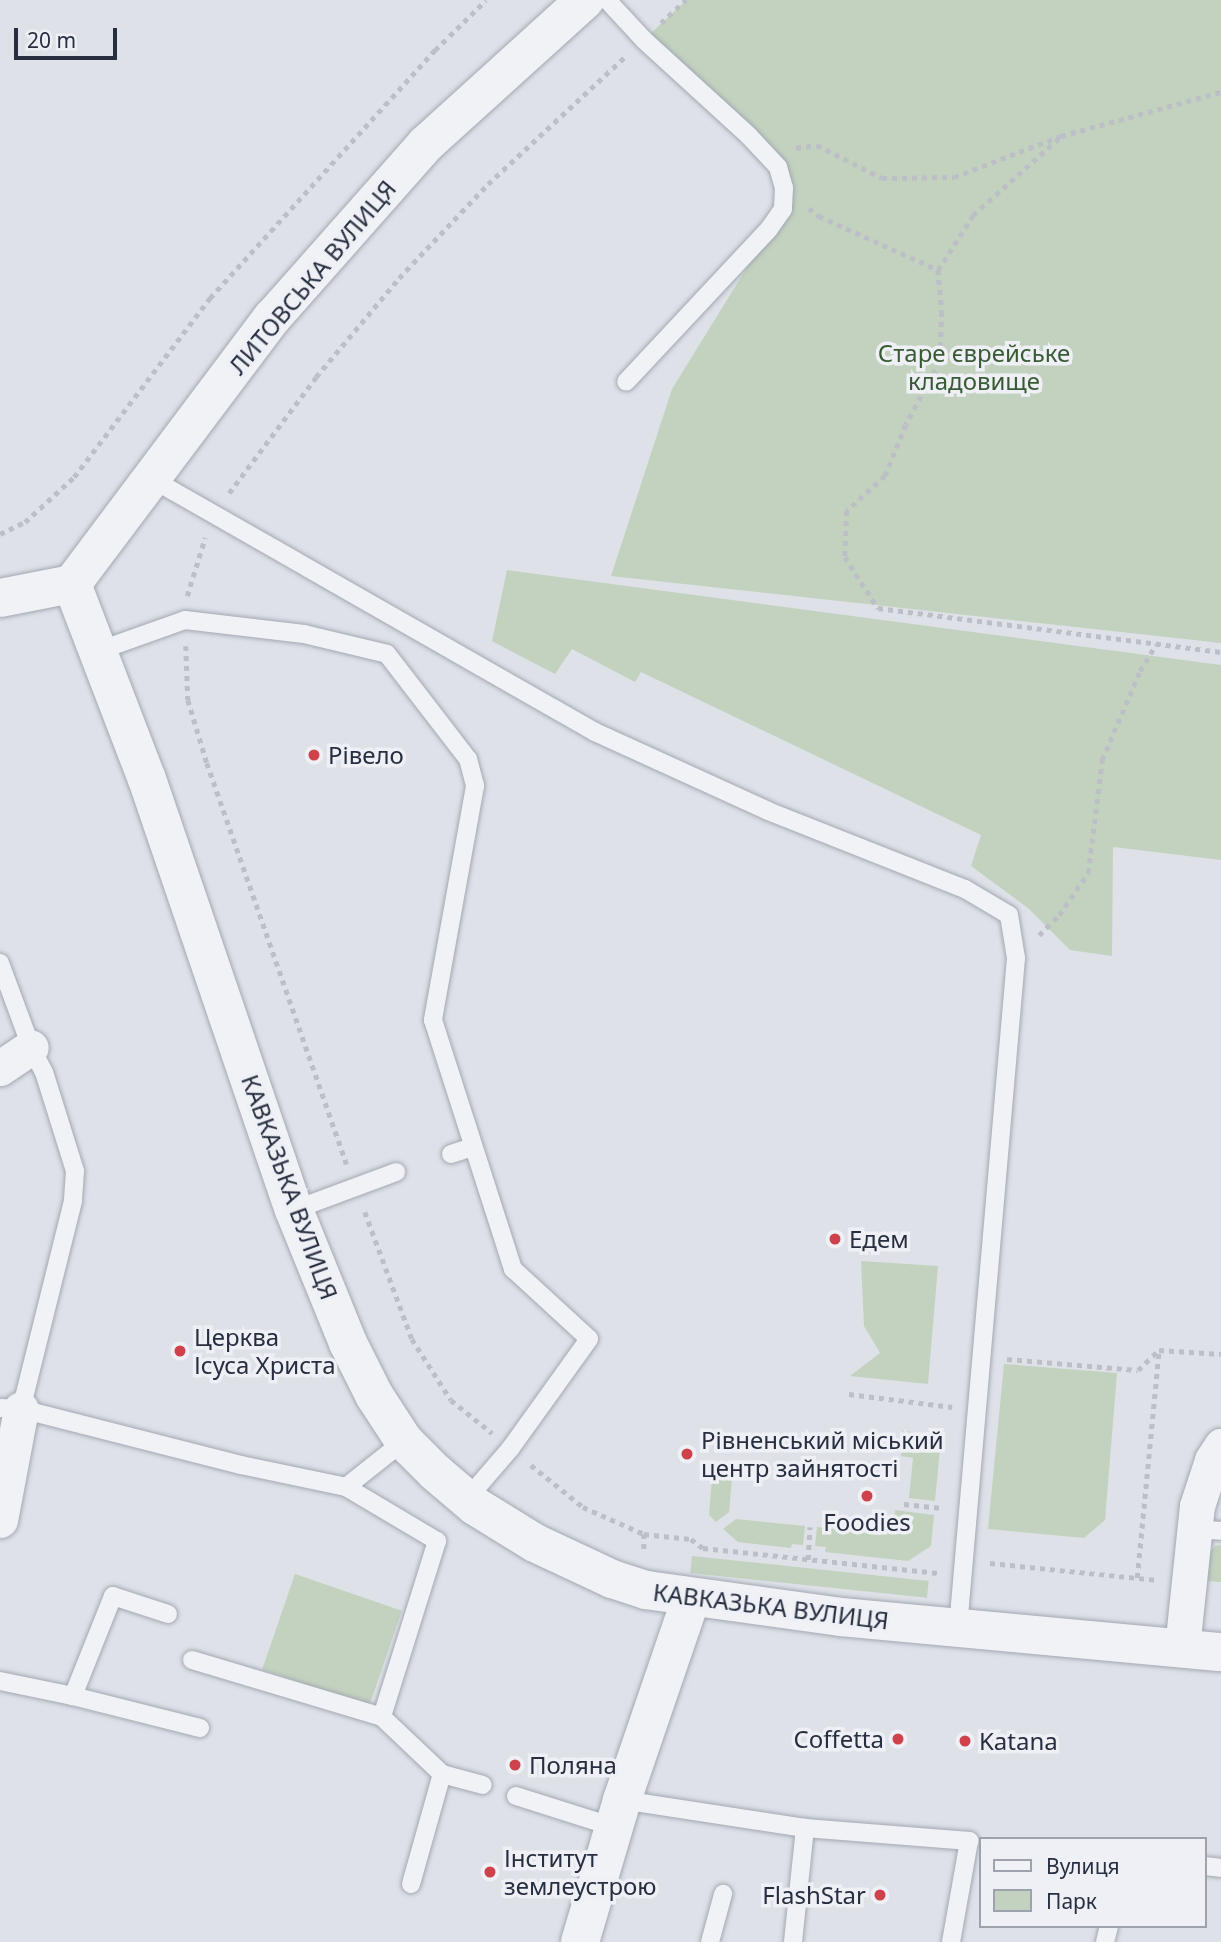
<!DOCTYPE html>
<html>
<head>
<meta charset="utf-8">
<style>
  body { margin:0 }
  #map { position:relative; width:1221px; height:1942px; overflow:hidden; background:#dee1e8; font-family:"Noto Sans",sans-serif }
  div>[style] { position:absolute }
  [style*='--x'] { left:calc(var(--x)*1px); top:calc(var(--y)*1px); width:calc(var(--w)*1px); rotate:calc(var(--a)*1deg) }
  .green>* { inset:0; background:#c3d2bf; transform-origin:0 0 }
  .path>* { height:4.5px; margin-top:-2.25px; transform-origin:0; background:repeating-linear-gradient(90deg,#bcbfc6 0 5px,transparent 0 10px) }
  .roads { filter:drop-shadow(0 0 2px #a3a8b2) drop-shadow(0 0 2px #a3a8b2) }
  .service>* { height:18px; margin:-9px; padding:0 9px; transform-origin:9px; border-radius:9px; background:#f1f2f6 }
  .minor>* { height:35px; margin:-17.5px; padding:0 17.5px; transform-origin:17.5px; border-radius:17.5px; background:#f1f2f6 }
  .tertiary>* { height:38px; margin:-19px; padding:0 19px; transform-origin:19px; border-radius:19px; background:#f1f2f6 }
  .dots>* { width:19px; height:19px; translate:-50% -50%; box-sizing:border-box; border:4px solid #eef0f6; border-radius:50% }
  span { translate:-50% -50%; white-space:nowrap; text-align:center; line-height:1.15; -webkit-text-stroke:7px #eef0f6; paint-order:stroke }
  .street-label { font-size:24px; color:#272e3f }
  .park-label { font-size:24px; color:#395b34 }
  .poi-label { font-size:24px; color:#272e3f }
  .left { translate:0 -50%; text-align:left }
  .right { translate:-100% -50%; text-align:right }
  .legend { position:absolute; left:979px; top:1837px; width:228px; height:91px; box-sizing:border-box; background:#eef0f6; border:2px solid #9ea2ad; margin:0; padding:9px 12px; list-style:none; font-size:21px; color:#272e3f }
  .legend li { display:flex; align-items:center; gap:14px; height:35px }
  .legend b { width:35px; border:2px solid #9ea2ad }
  .scale { position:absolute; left:14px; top:28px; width:103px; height:32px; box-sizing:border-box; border:4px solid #272e3f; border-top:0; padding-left:9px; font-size:21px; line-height:24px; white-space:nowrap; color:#272e3f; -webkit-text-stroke:5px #eef0f6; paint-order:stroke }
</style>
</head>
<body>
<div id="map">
  <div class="green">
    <i style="clip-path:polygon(686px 0,1221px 0,1221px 643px,611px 576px,672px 389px,783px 209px,778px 167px,644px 40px)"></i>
    <i style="clip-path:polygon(507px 570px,1221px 665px,1221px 860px,1113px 847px,1112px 956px,1070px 950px,1028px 908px,971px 866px,981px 835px,641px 672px,635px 682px,572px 649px,555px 674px,492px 641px)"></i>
    <i style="clip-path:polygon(861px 1261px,938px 1266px,928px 1384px,850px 1376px,880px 1353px,864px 1326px)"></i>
    <i style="clip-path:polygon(1004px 1364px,1117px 1373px,1105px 1520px,1084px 1538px,988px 1529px)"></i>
    <i style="clip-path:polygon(903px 1431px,930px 1434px,928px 1446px,940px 1448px,935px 1501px,909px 1498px,913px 1458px,901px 1456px)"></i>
    <i style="clip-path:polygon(713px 1466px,733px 1467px,729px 1512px,716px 1522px,709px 1515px)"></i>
    <i style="clip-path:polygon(895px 1510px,934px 1515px,931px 1546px,908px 1561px,825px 1552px,826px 1547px,815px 1546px,817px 1527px,880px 1535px,881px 1527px,894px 1519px)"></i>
    <i style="clip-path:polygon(736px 1519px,805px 1526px,803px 1545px,792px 1544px,791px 1548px,738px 1542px,723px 1529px)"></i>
    <i style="clip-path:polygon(1221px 1545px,1221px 1582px,1207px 1581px,1210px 1552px,1215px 1546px)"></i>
    <i style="left:692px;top:1556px;width:238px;height:17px;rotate:6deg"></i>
    <i style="left:295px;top:1574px;width:113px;height:101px;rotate:19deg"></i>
  </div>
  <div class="path">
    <i style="--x:661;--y:23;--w:34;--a:-43"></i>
    <i style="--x:796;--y:148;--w:21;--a:-8"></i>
    <i style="--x:817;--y:145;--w:73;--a:26.9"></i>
    <i style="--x:882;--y:178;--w:72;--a:-0.8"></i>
    <i style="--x:954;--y:177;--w:115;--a:-21"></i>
    <i style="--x:1061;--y:136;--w:166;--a:-15.4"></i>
    <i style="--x:809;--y:208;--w:13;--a:39"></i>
    <i style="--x:819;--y:216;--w:131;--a:24.4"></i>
    <i style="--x:938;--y:270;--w:42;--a:84.6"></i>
    <i style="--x:942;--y:312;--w:49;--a:92.3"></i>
    <i style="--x:940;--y:361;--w:72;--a:118"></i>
    <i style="--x:906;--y:425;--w:55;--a:112.4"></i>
    <i style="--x:885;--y:476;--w:52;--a:137.4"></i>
    <i style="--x:847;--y:511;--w:46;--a:92.5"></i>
    <i style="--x:845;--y:557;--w:61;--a:57.1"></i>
    <i style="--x:878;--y:608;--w:346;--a:7.3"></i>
    <i style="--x:938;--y:270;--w:65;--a:-57.5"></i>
    <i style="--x:973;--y:215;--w:115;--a:-41.8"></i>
    <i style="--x:229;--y:493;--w:145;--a:-53.1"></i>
    <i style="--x:316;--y:377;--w:129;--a:-50"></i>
    <i style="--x:399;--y:278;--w:129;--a:-46.6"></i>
    <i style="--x:488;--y:184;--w:190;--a:-42.9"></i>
    <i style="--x:0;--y:534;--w:28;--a:-26"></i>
    <i style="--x:25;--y:522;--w:67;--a:-42.6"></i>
    <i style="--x:74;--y:477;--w:225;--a:-52.8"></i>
    <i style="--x:210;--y:298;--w:335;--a:-47.8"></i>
    <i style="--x:435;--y:50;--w:71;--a:-44.4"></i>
    <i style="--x:187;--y:596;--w:61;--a:-72.8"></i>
    <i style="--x:186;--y:646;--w:54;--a:87.9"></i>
    <i style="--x:188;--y:700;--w:66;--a:73.2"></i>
    <i style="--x:207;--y:763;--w:425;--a:70.8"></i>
    <i style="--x:1039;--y:935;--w:28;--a:-45"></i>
    <i style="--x:1059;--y:915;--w:51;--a:-55.4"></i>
    <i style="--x:1088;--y:873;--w:114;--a:-82.9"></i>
    <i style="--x:1102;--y:760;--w:97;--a:-66.9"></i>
    <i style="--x:1140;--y:671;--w:31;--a:-59"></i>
    <i style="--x:365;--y:1212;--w:135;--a:69.7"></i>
    <i style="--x:412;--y:1339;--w:72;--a:57.4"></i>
    <i style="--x:451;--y:1400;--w:53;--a:38.8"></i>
    <i style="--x:1007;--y:1359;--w:131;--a:4.8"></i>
    <i style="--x:1138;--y:1370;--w:29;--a:-44"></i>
    <i style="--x:849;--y:1394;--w:104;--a:7.2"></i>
    <i style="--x:531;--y:1465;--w:67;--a:38.9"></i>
    <i style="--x:583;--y:1507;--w:67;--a:23.9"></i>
    <i style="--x:644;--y:1534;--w:47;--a:6.1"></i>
    <i style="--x:691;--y:1539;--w:15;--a:37"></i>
    <i style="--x:703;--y:1548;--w:236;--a:6.1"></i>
    <i style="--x:904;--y:1504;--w:38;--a:6"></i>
    <i style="--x:644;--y:1534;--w:17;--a:90"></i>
    <i style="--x:808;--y:1560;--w:33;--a:-87"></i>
    <i style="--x:990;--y:1563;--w:167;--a:5.8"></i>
    <i style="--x:1137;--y:1578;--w:229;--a:-84.5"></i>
    <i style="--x:1159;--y:1350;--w:62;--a:3.7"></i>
  </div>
  <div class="roads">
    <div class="service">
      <i style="--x:607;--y:0;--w:54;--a:47.2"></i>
      <i style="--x:644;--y:40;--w:142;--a:42.4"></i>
      <i style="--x:749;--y:136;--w:42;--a:46.9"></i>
      <i style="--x:778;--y:167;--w:22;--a:74"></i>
      <i style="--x:784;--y:188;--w:21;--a:93"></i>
      <i style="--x:783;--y:209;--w:24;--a:125"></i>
      <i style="--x:769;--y:229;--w:209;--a:133.1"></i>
      <i style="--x:152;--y:479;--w:510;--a:29.73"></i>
      <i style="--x:595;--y:732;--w:190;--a:24.5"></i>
      <i style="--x:768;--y:811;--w:212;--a:21.6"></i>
      <i style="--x:965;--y:889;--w:51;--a:30.6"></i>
      <i style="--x:1009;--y:915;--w:44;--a:80.8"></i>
      <i style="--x:1016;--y:958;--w:673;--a:94.95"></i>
      <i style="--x:98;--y:651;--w:92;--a:-19.6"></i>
      <i style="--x:185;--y:620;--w:120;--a:6.7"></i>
      <i style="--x:304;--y:634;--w:85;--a:13.5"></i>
      <i style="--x:387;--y:654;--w:133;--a:52.4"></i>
      <i style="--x:468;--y:759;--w:28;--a:75"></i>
      <i style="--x:475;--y:786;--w:238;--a:100.2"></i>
      <i style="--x:433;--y:1020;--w:262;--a:72.2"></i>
      <i style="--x:513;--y:1269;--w:103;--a:42.6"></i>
      <i style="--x:589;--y:1339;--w:135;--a:125.7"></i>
      <i style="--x:510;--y:1449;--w:67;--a:130.8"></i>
      <i style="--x:0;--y:963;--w:90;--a:69.7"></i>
      <i style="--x:31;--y:1047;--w:28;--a:63"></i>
      <i style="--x:44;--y:1072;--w:104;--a:72.6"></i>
      <i style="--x:75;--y:1171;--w:30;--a:94"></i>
      <i style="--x:73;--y:1201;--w:214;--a:104"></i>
      <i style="--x:451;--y:1154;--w:23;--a:-18"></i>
      <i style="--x:294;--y:1210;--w:109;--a:-20.4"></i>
      <i style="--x:0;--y:1408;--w:21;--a:3"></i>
      <i style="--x:21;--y:1409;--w:227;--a:14.3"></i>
      <i style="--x:241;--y:1465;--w:107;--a:11.8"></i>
      <i style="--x:346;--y:1487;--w:106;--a:30.7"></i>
      <i style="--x:437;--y:1541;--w:184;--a:107.4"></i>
      <i style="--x:346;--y:1487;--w:74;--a:-38.4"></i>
      <i style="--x:1194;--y:1529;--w:27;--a:4"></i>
      <i style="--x:168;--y:1614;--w:58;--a:-161.9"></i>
      <i style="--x:113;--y:1596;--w:108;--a:111.8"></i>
      <i style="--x:73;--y:1696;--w:131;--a:14.1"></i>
      <i style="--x:192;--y:1660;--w:198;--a:16.7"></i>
      <i style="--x:382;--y:1717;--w:83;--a:43.5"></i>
      <i style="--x:442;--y:1774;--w:42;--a:15"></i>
      <i style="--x:0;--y:1681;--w:75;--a:11.6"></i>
      <i style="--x:516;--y:1796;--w:103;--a:17.6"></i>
      <i style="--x:622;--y:1800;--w:185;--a:8.7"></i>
      <i style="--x:805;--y:1828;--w:165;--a:4.5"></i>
      <i style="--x:969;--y:1841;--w:103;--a:100.1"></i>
      <i style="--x:1205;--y:1866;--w:16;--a:7"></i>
      <i style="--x:411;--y:1884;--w:114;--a:-74.3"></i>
      <i style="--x:710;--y:1942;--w:50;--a:-74.8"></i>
      <i style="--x:793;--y:1942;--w:115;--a:-84"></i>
      <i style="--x:1105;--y:1942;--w:16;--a:-76"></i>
    </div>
    <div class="minor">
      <i style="--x:0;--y:1068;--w:37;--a:-34"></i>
      <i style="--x:0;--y:1520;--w:113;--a:-79.3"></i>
      <i style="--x:1182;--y:1648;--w:143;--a:-84"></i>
      <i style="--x:1197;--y:1506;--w:48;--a:-71.9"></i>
      <i style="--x:1212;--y:1460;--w:17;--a:-57"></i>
    </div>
    <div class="tertiary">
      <i style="--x:72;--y:584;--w:209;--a:69"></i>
      <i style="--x:147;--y:779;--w:455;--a:71.2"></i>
      <i style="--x:294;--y:1210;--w:144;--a:67.9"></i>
      <i style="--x:348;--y:1343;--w:58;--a:63.4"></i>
      <i style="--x:374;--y:1395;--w:55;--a:56.9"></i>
      <i style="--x:404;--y:1441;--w:44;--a:45"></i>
      <i style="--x:435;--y:1472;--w:52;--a:40.4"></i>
      <i style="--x:475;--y:1506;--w:70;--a:31.7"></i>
      <i style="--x:535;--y:1543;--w:85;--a:25.1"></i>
      <i style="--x:612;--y:1579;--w:36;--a:18"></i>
      <i style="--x:646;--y:1590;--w:197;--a:7.9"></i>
      <i style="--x:841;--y:1617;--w:382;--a:5.3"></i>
      <i style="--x:72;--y:584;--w:333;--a:-53.1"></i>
      <i style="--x:272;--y:318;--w:232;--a:-48.5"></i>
      <i style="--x:426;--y:144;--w:215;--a:-42.2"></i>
      <i style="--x:0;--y:598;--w:73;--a:-11"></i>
      <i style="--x:580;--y:1942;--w:148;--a:-73.5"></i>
      <i style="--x:622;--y:1800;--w:213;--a:-71.1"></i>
    </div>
  </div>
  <div class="dots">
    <i style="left:314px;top:755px;background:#cf414b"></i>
    <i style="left:835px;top:1239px;background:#cf414b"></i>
    <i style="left:180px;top:1351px;background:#cf414b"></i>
    <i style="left:687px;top:1454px;background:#cf414b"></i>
    <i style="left:867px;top:1496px;background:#cf414b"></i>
    <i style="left:898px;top:1739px;background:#cf414b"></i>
    <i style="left:965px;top:1741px;background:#cf414b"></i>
    <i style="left:515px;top:1765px;background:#cf414b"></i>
    <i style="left:490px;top:1872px;background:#cf414b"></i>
    <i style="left:880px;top:1895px;background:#cf414b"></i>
  </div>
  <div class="street-label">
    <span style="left:312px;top:277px;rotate:-50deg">ЛИТОВСЬКА ВУЛИЦЯ</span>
    <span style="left:290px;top:1187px;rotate:70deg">КАВКАЗЬКА ВУЛИЦЯ</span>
    <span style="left:771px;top:1606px;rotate:7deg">КАВКАЗЬКА ВУЛИЦЯ</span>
  </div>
  <div class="park-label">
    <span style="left:974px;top:367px">Старе єврейське<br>кладовище</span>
  </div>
  <div class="poi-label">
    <span class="left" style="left:328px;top:755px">Рівело</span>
    <span class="left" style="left:849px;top:1239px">Едем</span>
    <span class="left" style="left:194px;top:1351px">Церква<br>Ісуса Христа</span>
    <span class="left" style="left:701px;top:1454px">Рівненський міський<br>центр зайнятості</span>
    <span style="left:867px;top:1522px">Foodies</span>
    <span class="right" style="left:884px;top:1739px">Coffetta</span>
    <span class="left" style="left:979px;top:1741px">Katana</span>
    <span class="left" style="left:529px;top:1765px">Поляна</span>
    <span class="left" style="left:504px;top:1872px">Інститут<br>землеустрою</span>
    <span class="right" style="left:866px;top:1895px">FlashStar</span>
  </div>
  <ul class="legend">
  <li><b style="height:9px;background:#f1f2f6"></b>Вулиця</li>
  <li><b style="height:19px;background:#c3d2bf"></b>Парк</li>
  </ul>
  <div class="scale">20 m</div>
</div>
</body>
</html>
